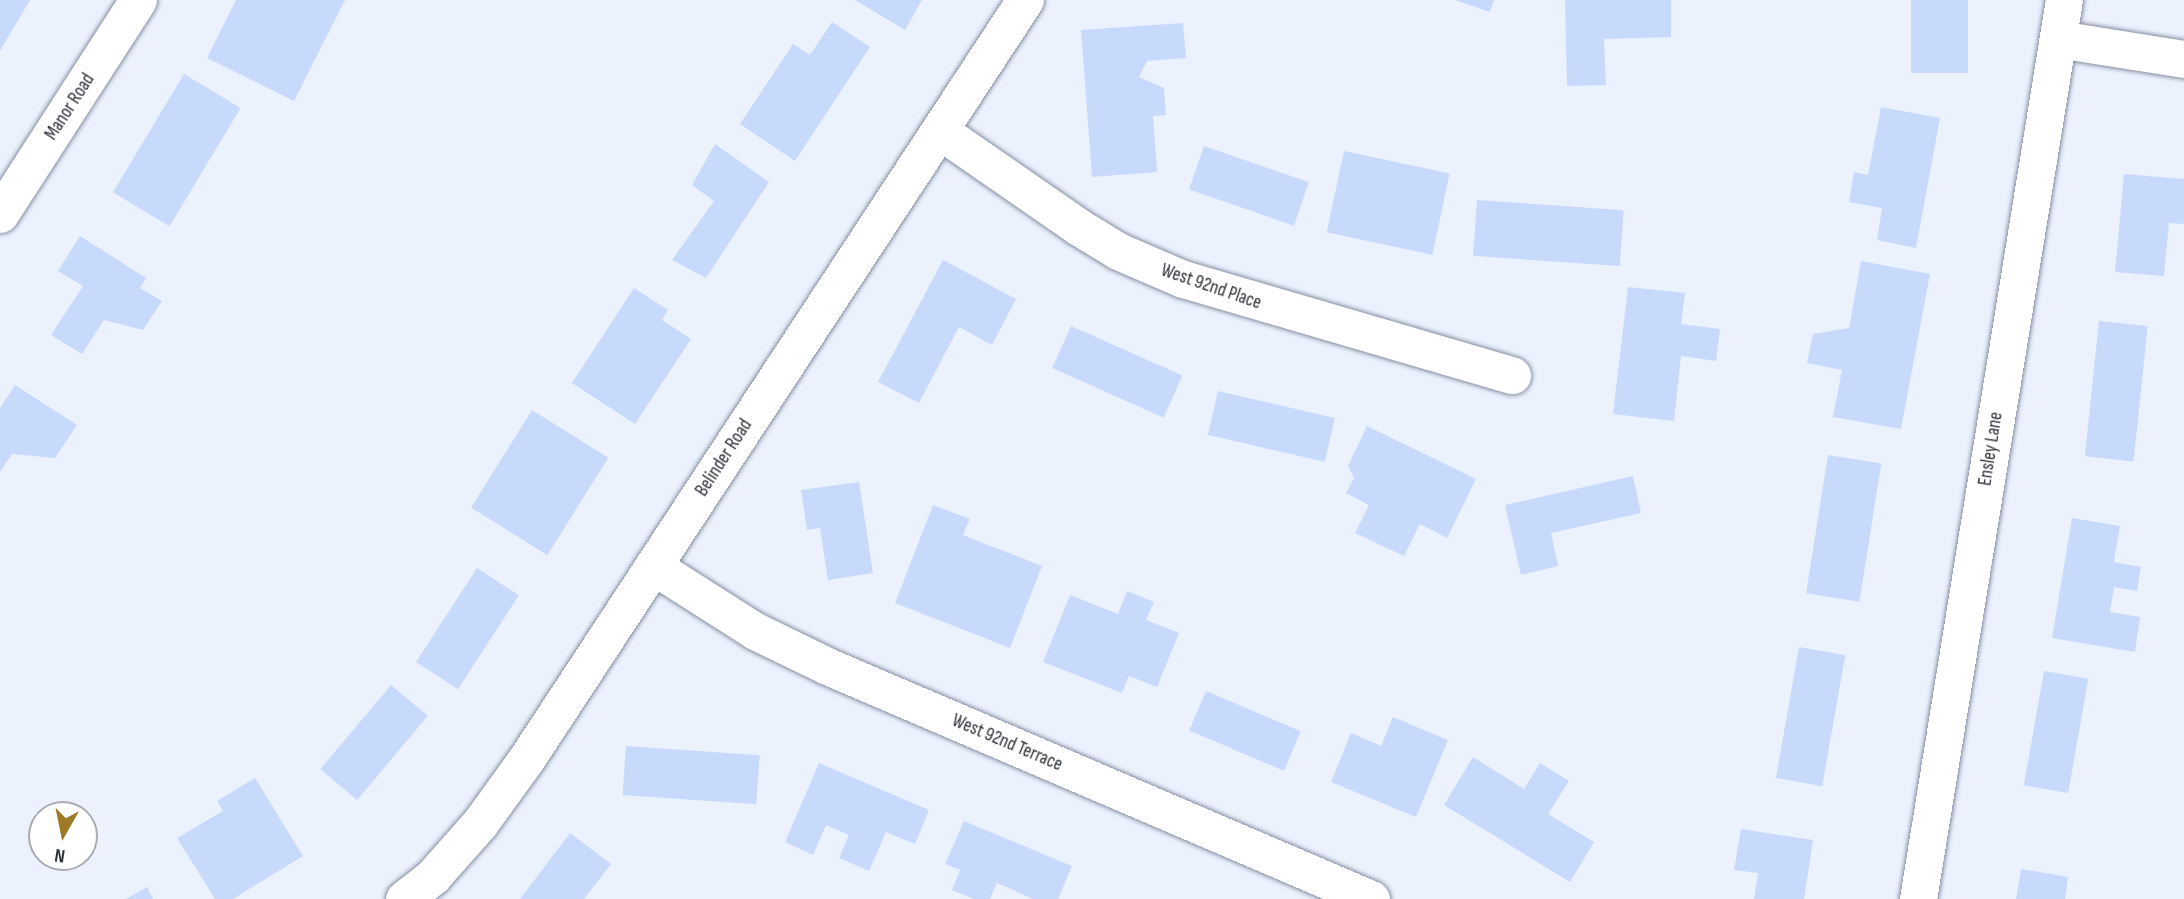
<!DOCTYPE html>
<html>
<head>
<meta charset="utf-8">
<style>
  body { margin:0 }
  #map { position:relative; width:2184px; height:899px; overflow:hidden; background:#ebf1fd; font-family:"Sofia Sans Condensed",sans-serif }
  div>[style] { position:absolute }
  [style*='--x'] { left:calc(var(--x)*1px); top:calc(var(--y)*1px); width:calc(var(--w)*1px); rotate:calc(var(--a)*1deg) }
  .building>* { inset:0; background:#c8dafb; transform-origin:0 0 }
  .roads { filter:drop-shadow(0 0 2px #868fa2) drop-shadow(0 0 2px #868fa2) }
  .minor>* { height:37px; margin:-18.5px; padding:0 18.5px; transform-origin:18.5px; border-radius:18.5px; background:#fff }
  span { translate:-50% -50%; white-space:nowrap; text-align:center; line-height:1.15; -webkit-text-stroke:6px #fff; paint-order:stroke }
  .street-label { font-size:19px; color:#2c3037 }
  .north { position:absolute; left:28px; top:801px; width:70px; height:70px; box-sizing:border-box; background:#fff; border:2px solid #abacaf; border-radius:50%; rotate:189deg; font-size:19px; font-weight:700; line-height:28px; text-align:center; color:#2c3037 }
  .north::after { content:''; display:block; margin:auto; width:24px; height:32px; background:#9f7a26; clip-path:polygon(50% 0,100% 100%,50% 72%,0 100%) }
</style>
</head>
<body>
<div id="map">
  <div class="building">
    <i style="clip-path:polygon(0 0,30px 0,0 51px)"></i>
    <i style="clip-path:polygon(236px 0,345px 0,294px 101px,207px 58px)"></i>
    <i style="clip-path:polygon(855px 0,922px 0,905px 30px)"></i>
    <i style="clip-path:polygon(1455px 0,1494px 0,1490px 12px)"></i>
    <i style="clip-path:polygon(1565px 0,1671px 0,1671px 37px,1604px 39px,1606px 85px,1567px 86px)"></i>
    <i style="left:1911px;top:0;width:57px;height:73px"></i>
    <i style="clip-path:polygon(832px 22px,870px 47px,795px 161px,740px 124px,793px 44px,810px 55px)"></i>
    <i style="clip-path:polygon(1183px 23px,1186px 58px,1147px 61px,1139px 77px,1164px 88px,1166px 115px,1153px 116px,1157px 172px,1092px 177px,1081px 30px)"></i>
    <i style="left:184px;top:74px;width:66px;height:138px;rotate:31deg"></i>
    <i style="clip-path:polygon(1881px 107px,1940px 118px,1916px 248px,1877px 240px,1882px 208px,1849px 202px,1854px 172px,1868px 175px)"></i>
    <i style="clip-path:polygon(715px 144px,769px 182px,706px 278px,672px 260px,714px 201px,692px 185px)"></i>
    <i style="left:1204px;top:146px;width:111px;height:46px;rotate:19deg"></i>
    <i style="left:1344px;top:151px;width:108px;height:83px;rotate:12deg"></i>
    <i style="clip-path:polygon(2124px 174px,2184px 179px,2184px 224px,2169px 223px,2164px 276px,2115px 272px)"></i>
    <i style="left:1477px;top:200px;width:147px;height:56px;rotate:4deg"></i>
    <i style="clip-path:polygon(80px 236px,146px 278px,140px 288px,162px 301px,143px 330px,104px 320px,82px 354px,51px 335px,83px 286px,58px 271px)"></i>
    <i style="clip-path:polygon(943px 260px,1016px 299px,992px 345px,959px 327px,919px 403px,878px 382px)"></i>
    <i style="clip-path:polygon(1861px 261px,1930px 274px,1901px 429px,1833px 417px,1842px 370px,1807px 363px,1813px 334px,1849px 328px)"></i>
    <i style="clip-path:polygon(1628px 287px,1685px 293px,1681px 324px,1720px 329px,1716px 361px,1681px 356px,1674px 421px,1613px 414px)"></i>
    <i style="clip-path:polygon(634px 288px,668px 310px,662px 320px,691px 339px,635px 424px,572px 383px)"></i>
    <i style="left:2099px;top:321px;width:49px;height:136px;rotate:6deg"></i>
    <i style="left:1071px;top:326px;width:122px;height:46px;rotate:24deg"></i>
    <i style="clip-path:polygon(15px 385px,77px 425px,55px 458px,12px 454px,0 472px,0 408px)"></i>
    <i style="left:1218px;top:391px;width:120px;height:45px;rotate:13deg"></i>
    <i style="left:532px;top:410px;width:90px;height:115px;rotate:32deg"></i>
    <i style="clip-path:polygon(1367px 426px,1476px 479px,1447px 538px,1420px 524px,1404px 556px,1355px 533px,1369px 505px,1346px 493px,1354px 478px,1348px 466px)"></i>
    <i style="left:1828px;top:455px;width:54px;height:140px;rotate:9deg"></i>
    <i style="clip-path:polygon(1633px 476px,1641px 513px,1551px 533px,1558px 566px,1521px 575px,1505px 505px)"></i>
    <i style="clip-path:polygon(859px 482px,873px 573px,828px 580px,820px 528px,807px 530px,801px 490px)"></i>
    <i style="clip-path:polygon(933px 505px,970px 519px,963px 535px,1042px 566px,1010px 648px,895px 603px)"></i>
    <i style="clip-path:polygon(2072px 518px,2120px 526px,2114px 562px,2141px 567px,2137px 591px,2114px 587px,2110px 612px,2140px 617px,2135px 652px,2052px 638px)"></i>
    <i style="left:477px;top:568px;width:50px;height:112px;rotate:33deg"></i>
    <i style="clip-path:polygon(1127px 591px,1154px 602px,1146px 620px,1179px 633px,1157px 687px,1129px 676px,1122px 693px,1043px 662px,1070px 595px,1118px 614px)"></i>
    <i style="left:1799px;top:647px;width:47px;height:133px;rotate:10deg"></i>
    <i style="left:2044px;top:671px;width:45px;height:116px;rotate:10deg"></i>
    <i style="left:391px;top:685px;width:48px;height:110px;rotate:40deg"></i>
    <i style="left:1206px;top:691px;width:103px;height:43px;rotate:23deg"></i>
    <i style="clip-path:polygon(1393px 717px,1448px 740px,1416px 817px,1331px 782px,1351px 733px,1381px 746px)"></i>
    <i style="left:626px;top:746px;width:134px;height:49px;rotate:4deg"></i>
    <i style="clip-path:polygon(1473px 757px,1524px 789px,1540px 763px,1569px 781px,1548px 814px,1594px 842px,1570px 882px,1444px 805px)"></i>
    <i style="clip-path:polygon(819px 763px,929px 810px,915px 844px,886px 832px,869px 871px,839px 858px,849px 835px,826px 825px,813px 855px,785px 842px)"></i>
    <i style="clip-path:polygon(255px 778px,303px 856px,233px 899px,215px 899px,177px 838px,223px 811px,217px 801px)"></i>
    <i style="clip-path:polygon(964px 821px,1072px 866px,1058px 899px,1033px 899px,997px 883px,990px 899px,974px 899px,952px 890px,960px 870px,945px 864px)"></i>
    <i style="clip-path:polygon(1741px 829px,1813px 840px,1804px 899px,1754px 899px,1758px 873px,1734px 870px)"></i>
    <i style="clip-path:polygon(570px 833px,611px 864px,584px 899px,520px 899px)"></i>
    <i style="clip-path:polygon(2021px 869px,2068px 877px,2065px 899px,2016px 899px)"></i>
    <i style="clip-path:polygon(147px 887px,153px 899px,126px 899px)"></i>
  </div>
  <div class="roads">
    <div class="minor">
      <i style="--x:2058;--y:39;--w:128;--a:9"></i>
      <i style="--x:940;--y:131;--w:167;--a:34.7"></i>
      <i style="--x:1077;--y:226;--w:48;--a:31.4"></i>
      <i style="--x:1118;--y:251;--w:71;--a:23.3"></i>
      <i style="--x:1183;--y:279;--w:343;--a:16.3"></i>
      <i style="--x:0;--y:214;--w:255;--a:-57.2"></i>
      <i style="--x:653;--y:566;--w:121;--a:32.5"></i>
      <i style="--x:755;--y:631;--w:80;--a:25.9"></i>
      <i style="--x:827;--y:666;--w:592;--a:23.19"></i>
      <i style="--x:404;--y:899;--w:37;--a:-38"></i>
      <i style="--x:433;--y:876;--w:71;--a:-48.4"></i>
      <i style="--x:480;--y:823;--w:80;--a:-54.1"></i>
      <i style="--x:527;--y:758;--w:907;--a:-56.7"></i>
      <i style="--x:1918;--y:899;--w:911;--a:-80.78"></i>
    </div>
  </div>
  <div class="street-label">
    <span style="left:70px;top:107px;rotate:-57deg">Manor Road</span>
    <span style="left:1211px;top:287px;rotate:19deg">West 92nd Place</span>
    <span style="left:1991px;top:449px;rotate:-81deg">Ensley Lane</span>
    <span style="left:724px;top:458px;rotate:-57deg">Belinder Road</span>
    <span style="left:1007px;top:743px;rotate:23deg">West 92nd Terrace</span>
  </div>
  <div class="north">N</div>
</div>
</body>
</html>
